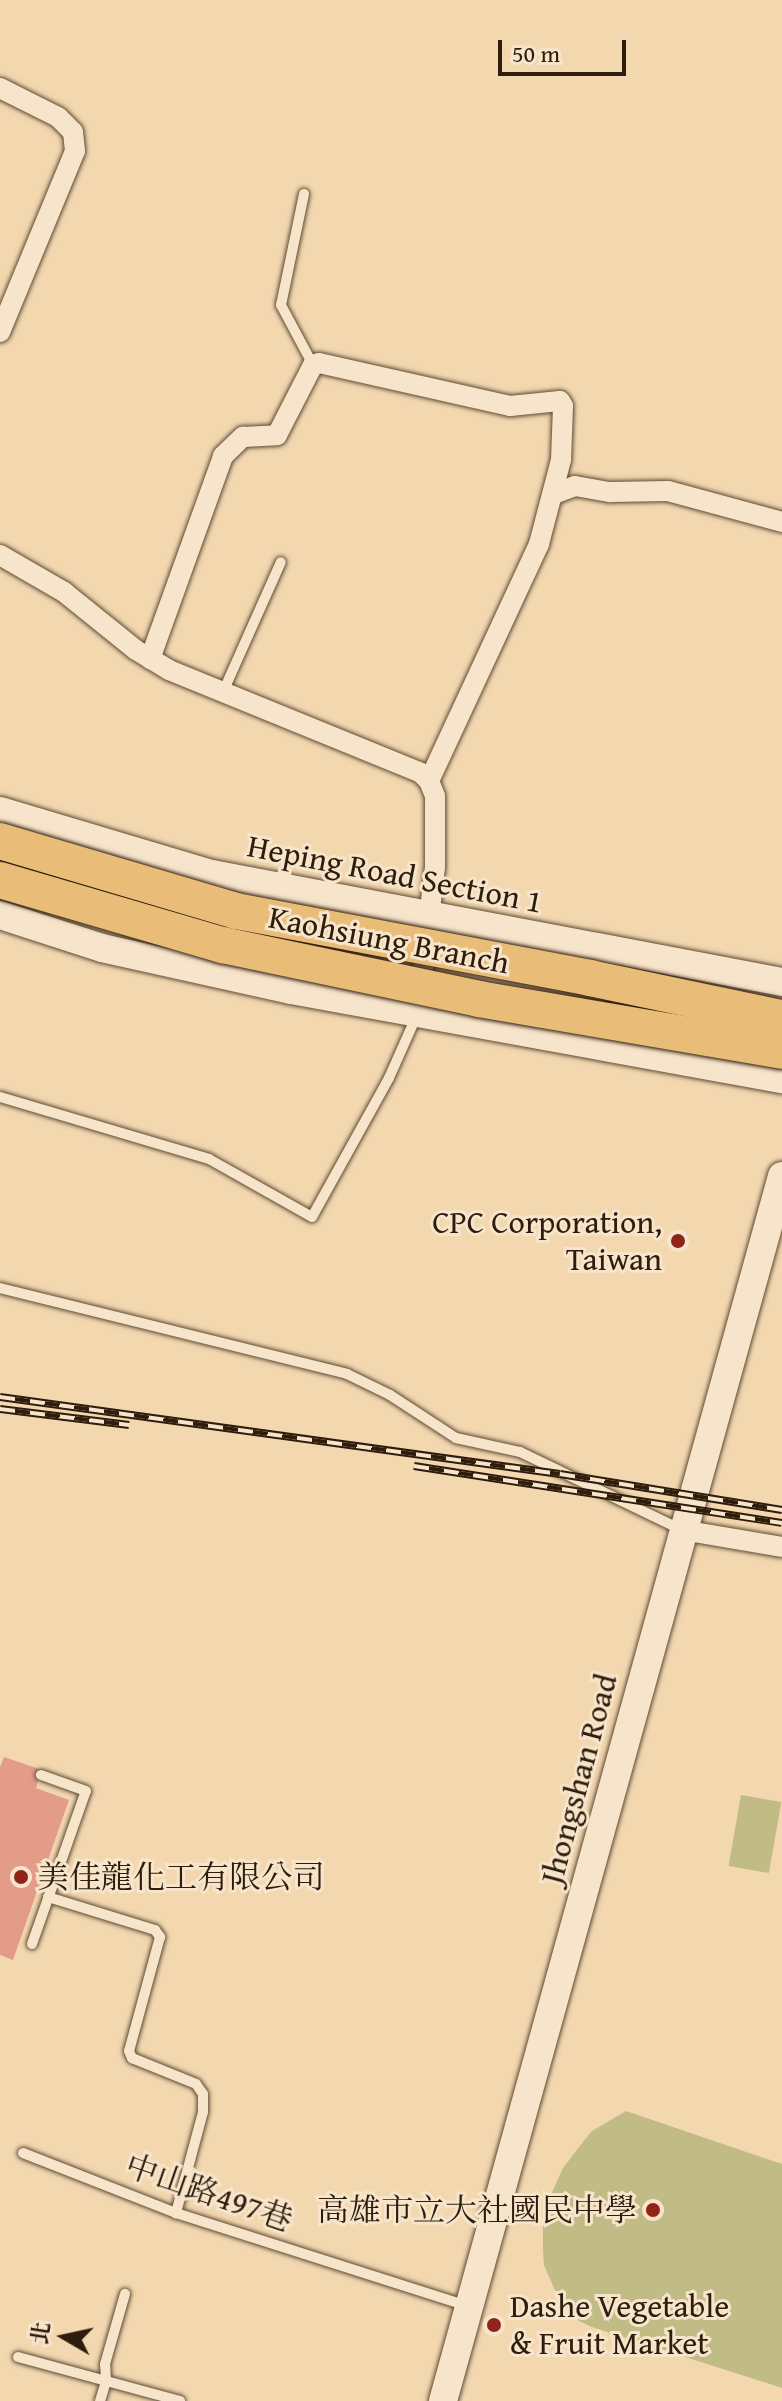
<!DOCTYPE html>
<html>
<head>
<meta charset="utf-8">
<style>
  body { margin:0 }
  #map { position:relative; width:782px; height:2401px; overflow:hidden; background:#f2d7af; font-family:"Gentium Book Plus","Noto Serif TC",serif }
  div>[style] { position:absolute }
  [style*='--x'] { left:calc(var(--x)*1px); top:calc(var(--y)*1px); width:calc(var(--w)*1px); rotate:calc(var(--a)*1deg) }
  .green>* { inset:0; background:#c1bc86; transform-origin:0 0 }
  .building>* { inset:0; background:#e39c88 }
  .roads { filter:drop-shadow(0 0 2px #5f4b35) drop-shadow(0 0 2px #5f4b35) }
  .lane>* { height:10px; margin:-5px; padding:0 5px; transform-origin:5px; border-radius:5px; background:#f7e5cb }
  .street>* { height:20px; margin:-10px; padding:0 10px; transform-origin:10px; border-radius:10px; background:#f7e5cb }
  .secondary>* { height:28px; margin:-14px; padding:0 14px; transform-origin:14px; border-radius:14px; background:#f7e5cb }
  .rail>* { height:8px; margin-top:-4px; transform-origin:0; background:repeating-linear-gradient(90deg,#f7e5cb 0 15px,#2e1c0c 0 30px); box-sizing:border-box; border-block:2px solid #2e1c0c }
  .bridges { filter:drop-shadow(0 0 2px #2e1c0c) drop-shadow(0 0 2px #2e1c0c) }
  .highway-bridge>* { height:36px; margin:-18px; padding:0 18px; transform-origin:18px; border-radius:18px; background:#e9bc78 }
  .dots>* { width:22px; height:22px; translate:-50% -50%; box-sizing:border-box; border:4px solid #f7e5cb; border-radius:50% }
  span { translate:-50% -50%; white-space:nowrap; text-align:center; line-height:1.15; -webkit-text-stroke:6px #f7e5cb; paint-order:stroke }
  .street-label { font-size:32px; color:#2e1c0c }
  .poi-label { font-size:32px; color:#2e1c0c }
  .right { translate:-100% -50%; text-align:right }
  .left { translate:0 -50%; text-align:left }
  .north { position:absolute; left:24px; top:2297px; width:80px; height:80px; -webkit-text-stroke:6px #f7e5cb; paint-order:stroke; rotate:279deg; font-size:22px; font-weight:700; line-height:32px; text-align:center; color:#2e1c0c }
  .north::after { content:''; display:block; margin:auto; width:28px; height:36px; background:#2e1c0c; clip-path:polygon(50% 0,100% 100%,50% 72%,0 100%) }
  .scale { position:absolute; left:498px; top:40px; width:128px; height:36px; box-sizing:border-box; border:4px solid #2e1c0c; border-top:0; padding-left:10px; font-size:24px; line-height:28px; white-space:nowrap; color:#2e1c0c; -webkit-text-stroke:6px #f7e5cb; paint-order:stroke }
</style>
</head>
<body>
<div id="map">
  <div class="green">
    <i style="left:741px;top:1795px;width:41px;height:72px;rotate:10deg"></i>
    <i style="clip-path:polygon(626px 2111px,782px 2164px,782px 2388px,592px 2327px,575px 2319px,557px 2295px,544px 2265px,543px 2250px,543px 2220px,550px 2197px,563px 2168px,583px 2142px,592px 2131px)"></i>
  </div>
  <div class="building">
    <i style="clip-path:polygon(4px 1757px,42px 1770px,36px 1788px,69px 1800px,13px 1960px,0 1955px,0 1767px)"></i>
  </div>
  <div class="roads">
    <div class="lane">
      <i style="--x:304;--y:194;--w:113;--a:101.7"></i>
      <i style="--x:281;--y:305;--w:68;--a:61.9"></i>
      <i style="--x:223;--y:692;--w:142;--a:-66"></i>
      <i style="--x:0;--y:1097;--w:218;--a:16.5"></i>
      <i style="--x:209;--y:1159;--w:118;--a:29.4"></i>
      <i style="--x:312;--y:1217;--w:159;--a:-61"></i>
      <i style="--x:389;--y:1078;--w:67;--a:-66.1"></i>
      <i style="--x:0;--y:1288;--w:357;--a:13.9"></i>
      <i style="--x:347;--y:1374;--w:48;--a:26"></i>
      <i style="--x:390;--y:1395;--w:79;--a:33.1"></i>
      <i style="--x:456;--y:1438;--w:66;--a:12.3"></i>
      <i style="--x:520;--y:1452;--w:180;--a:25.7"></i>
      <i style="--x:48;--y:1897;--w:112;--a:17.1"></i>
      <i style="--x:155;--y:1930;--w:9;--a:54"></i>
      <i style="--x:160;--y:1937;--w:118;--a:105.2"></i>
      <i style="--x:129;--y:2051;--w:8;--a:67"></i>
      <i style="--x:132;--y:2058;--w:69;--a:22.1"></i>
      <i style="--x:196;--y:2084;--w:12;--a:55"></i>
      <i style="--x:203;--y:2094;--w:18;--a:90"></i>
      <i style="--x:203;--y:2112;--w:105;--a:105"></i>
      <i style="--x:32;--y:1944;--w:162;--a:-70.6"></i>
      <i style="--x:86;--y:1791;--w:48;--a:-160.4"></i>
      <i style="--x:23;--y:2153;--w:164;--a:21.4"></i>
      <i style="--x:176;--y:2213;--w:305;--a:17.7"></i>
      <i style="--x:18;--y:2357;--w:168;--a:15.2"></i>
      <i style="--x:100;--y:2401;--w:21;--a:-73"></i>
      <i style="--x:106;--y:2381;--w:17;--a:-93"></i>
      <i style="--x:105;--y:2364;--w:73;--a:-74.1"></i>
    </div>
    <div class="street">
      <i style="--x:0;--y:88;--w:65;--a:26.6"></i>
      <i style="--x:58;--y:117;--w:21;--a:45"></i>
      <i style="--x:73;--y:132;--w:19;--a:84"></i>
      <i style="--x:75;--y:151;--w:196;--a:112.5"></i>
      <i style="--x:554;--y:494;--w:22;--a:-21"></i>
      <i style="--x:575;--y:486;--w:36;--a:10"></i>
      <i style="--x:610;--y:492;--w:58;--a:-1"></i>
      <i style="--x:668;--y:491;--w:118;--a:15.2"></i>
      <i style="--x:0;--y:555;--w:74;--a:30"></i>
      <i style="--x:64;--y:592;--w:92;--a:38.9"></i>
      <i style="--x:136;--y:650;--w:39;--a:31"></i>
      <i style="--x:169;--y:670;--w:272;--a:22.2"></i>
      <i style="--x:421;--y:773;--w:11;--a:45"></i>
      <i style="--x:429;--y:781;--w:16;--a:68"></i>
      <i style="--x:435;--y:796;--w:71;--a:90"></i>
      <i style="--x:435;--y:867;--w:129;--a:96.7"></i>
      <i style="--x:150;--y:659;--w:216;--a:-70.2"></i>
      <i style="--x:223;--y:456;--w:28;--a:-44"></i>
      <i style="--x:243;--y:437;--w:34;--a:-3"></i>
      <i style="--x:277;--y:435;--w:79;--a:-62.8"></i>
      <i style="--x:313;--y:365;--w:6;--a:-18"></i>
      <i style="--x:319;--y:363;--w:196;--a:12.7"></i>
      <i style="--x:510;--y:406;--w:50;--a:-5.7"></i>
      <i style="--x:560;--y:401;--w:6;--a:59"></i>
      <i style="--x:563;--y:406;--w:54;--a:92.1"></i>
      <i style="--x:561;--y:460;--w:87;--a:104.7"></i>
      <i style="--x:539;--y:544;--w:261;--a:114.9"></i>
      <i style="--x:682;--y:1530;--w:101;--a:9.6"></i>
    </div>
    <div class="secondary">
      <i style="--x:0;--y:811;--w:221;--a:16.6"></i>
      <i style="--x:212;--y:874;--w:580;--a:10.73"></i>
      <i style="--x:0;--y:915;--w:107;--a:17.9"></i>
      <i style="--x:102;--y:948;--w:194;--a:12.5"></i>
      <i style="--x:291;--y:990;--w:499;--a:10.3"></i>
      <i style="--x:597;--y:1024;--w:39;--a:-26"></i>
      <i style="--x:632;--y:1007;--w:60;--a:10.6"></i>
      <i style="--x:443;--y:2401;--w:1271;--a:-74.53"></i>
    </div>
  </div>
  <div class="rail">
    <i style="--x:0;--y:1397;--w:565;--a:7.83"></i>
    <i style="--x:560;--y:1474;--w:225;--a:9.2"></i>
    <i style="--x:0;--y:1409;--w:130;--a:7.1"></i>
    <i style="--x:414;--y:1466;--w:372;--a:8.8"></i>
  </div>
  <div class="bridges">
    <div class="highway-bridge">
      <i style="--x:0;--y:841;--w:246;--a:16.5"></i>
      <i style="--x:236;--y:911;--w:360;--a:10.7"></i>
      <i style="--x:590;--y:978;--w:196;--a:11.8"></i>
      <i style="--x:0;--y:880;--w:232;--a:16.3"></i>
      <i style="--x:223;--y:945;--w:262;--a:11.9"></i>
      <i style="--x:479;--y:999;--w:307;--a:9.7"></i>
    </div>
  </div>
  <div class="dots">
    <i style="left:678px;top:1241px;background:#8f2418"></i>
    <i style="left:21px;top:1877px;background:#8f2418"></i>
    <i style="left:653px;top:2210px;background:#8f2418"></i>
    <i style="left:494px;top:2325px;background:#8f2418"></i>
  </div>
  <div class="street-label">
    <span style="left:395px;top:874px;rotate:11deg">Heping Road Section 1</span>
    <span style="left:389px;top:940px;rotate:11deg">Kaohsiung Branch</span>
    <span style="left:579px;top:1779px;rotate:-75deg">Jhongshan Road</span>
    <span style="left:209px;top:2193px;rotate:19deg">中山路497巷</span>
  </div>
  <div class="poi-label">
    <span class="right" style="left:662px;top:1241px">CPC Corporation,<br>Taiwan</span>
    <span class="left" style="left:37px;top:1877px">美佳龍化工有限公司</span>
    <span class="right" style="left:637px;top:2210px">高雄市立大社國民中學</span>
    <span class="left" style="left:510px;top:2325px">Dashe Vegetable<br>&amp; Fruit Market</span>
  </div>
  <div class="north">北</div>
  <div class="scale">50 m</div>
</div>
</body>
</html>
